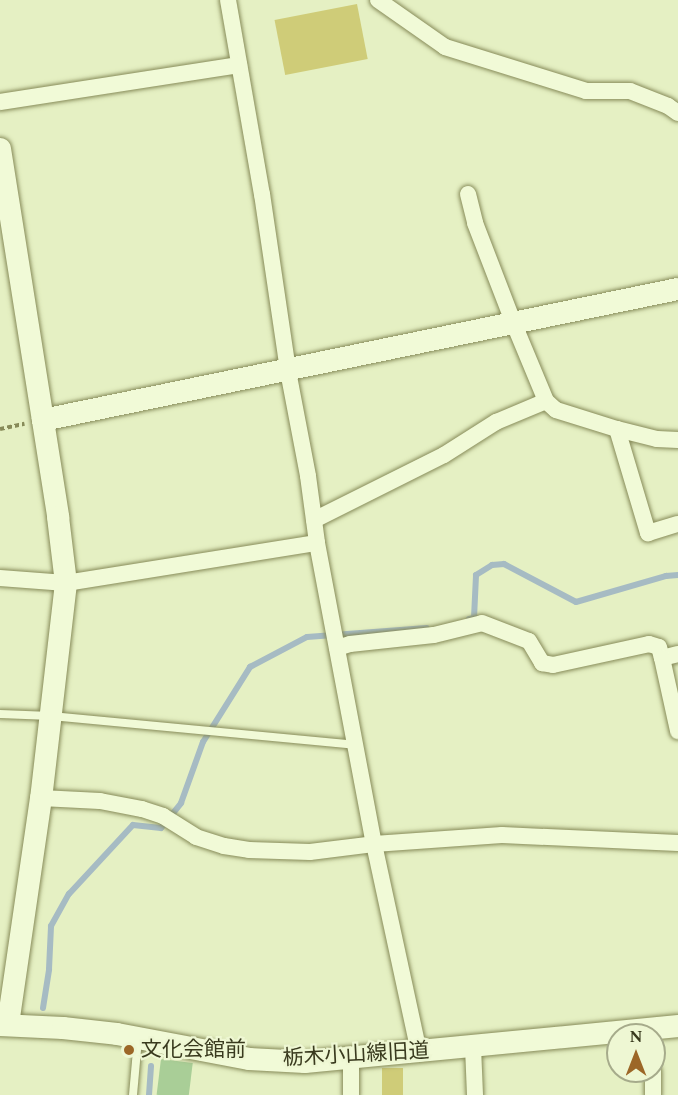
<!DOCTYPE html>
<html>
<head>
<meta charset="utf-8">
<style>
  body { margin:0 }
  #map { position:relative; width:678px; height:1095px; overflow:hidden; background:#e5f0c3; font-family:Spectral,"Noto Sans JP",serif }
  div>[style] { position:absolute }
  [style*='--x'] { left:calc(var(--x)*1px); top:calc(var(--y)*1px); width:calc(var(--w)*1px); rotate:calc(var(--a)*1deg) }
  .green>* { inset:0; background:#a9ce97; transform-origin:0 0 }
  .stream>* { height:6px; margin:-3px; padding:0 3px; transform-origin:3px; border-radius:3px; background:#a6bbc3 }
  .building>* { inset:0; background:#cfcc78; transform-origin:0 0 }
  .path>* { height:4px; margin-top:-2px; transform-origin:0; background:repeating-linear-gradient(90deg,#878b59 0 4.5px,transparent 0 7.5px) }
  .roads { filter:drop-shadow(0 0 2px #878b59) drop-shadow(0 0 2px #878b59) }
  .lane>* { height:8px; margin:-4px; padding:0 4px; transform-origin:4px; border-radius:4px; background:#f1fad7 }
  .street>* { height:16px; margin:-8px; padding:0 8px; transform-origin:8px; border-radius:8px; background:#f1fad7 }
  .secondary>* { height:22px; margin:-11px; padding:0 11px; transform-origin:11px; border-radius:11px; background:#f1fad7 }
  .dots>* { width:16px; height:16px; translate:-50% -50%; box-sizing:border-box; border:3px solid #eef7d3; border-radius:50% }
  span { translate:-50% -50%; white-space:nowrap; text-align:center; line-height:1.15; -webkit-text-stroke:4.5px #eef7d3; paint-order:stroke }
  .poi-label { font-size:21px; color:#393a1e }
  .left { translate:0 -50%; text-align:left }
  .street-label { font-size:21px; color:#393a1e }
  .north { position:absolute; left:606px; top:1023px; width:60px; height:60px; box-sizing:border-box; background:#eef7d3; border:2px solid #a6ab8b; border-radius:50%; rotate:0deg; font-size:16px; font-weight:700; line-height:24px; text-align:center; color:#393a1e }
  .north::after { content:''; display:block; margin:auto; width:21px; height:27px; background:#9c6727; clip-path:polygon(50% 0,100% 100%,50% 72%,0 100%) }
</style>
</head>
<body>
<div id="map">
  <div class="green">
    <i style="left:161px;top:1059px;width:32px;height:36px;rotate:7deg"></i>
  </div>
  <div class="stream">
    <i style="--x:469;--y:619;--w:5;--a:-11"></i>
    <i style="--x:474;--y:618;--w:43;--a:-87.3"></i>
    <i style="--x:476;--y:575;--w:19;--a:-32"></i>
    <i style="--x:492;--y:565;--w:12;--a:-5"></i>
    <i style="--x:504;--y:564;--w:81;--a:27.8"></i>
    <i style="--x:576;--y:602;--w:94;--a:-16.1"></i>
    <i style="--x:666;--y:576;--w:12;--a:-5"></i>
    <i style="--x:43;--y:1008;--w:39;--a:-81"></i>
    <i style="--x:49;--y:969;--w:43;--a:-87.3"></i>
    <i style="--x:51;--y:926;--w:37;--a:-61"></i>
    <i style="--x:69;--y:894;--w:94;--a:-47.2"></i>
    <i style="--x:133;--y:825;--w:28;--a:6"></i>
    <i style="--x:161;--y:828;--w:32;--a:-51"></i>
    <i style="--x:181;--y:803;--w:65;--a:-70.2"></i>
    <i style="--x:203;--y:742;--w:89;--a:-57.9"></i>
    <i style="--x:250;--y:667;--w:64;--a:-27.8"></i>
    <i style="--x:307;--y:637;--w:120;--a:-4.3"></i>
    <i style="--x:149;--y:1095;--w:29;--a:-86"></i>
  </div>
  <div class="building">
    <i style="left:357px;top:4px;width:56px;height:84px;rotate:79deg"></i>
    <i style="left:382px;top:1068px;width:21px;height:27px"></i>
  </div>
  <div class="path">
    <i style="--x:0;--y:429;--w:25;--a:-12"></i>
  </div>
  <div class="roads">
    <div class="lane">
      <i style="--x:0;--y:714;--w:51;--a:2.2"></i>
      <i style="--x:51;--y:716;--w:305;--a:5.4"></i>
      <i style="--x:133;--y:1095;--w:56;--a:-84.9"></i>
    </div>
    <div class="street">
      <i style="--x:228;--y:0;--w:197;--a:80.1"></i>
      <i style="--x:262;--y:194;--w:179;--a:81.6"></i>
      <i style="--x:288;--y:371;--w:107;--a:79.2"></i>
      <i style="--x:308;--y:476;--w:68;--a:82.3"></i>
      <i style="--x:317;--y:543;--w:306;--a:79.3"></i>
      <i style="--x:374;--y:844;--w:214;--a:77.8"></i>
      <i style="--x:378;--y:0;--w:82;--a:35"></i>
      <i style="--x:445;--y:47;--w:148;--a:17.3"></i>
      <i style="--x:586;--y:91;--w:44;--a:0"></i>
      <i style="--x:630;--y:91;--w:41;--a:21.5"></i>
      <i style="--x:668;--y:106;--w:12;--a:35"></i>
      <i style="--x:0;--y:102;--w:242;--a:-8.8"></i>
      <i style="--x:468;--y:194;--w:30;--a:76"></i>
      <i style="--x:475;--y:223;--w:108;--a:68.9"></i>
      <i style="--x:514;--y:324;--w:83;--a:67.4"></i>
      <i style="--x:546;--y:401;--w:13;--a:42"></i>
      <i style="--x:556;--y:410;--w:64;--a:17.3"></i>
      <i style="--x:617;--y:429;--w:41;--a:14"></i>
      <i style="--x:657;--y:439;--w:21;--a:3"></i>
      <i style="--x:617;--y:429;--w:109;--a:73.4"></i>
      <i style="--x:648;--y:533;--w:31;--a:-17"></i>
      <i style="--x:314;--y:520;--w:145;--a:-26.6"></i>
      <i style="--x:444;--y:455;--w:62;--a:-32.4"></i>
      <i style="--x:496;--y:422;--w:54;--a:-22.8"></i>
      <i style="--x:0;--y:578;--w:66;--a:4.3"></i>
      <i style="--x:66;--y:583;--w:254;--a:-9.1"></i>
      <i style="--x:337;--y:648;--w:14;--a:-17"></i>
      <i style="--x:350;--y:644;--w:84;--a:-6.1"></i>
      <i style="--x:434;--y:635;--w:49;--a:-14"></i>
      <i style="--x:482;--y:623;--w:50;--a:21"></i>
      <i style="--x:529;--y:641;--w:26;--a:59"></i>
      <i style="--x:542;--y:663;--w:11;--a:10"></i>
      <i style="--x:553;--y:665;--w:98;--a:-12.3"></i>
      <i style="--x:649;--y:644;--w:10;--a:17"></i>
      <i style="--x:659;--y:647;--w:11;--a:75"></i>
      <i style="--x:662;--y:658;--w:16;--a:-14"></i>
      <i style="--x:662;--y:658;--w:75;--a:77.6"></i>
      <i style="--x:41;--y:798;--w:59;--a:2.9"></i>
      <i style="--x:100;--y:801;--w:43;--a:10.8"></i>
      <i style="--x:142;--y:809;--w:22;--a:18"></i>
      <i style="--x:163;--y:816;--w:39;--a:32"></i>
      <i style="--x:196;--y:837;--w:29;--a:18"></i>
      <i style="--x:224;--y:846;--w:25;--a:9"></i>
      <i style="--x:249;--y:850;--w:61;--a:1.9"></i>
      <i style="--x:310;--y:852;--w:64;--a:-7.1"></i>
      <i style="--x:374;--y:844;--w:128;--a:-4"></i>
      <i style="--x:502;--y:835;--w:176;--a:2.6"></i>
      <i style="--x:473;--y:1047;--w:48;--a:87.6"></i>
      <i style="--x:351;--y:1059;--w:36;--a:90"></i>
      <i style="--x:653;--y:1071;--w:24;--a:90"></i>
    </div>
    <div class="secondary">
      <i style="--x:0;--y:149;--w:373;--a:81"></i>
      <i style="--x:58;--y:517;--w:66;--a:83.1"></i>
      <i style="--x:66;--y:583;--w:216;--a:96.6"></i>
      <i style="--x:41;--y:798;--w:229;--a:98.3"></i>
      <i style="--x:43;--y:420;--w:648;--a:-11.66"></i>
      <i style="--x:0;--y:1025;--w:63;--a:2.7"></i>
      <i style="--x:63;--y:1028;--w:54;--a:6.3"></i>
      <i style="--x:117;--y:1034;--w:134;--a:10.7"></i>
      <i style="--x:249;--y:1059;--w:56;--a:3.1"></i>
      <i style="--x:305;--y:1062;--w:375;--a:-5.5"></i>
    </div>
  </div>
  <div class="dots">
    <i style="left:129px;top:1050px;background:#9c6727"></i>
  </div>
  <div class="poi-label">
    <span class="left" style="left:141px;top:1050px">文化会館前</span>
  </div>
  <div class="street-label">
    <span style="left:356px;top:1055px;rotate:-3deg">栃木小山線旧道</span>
  </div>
  <div class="north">N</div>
</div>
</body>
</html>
